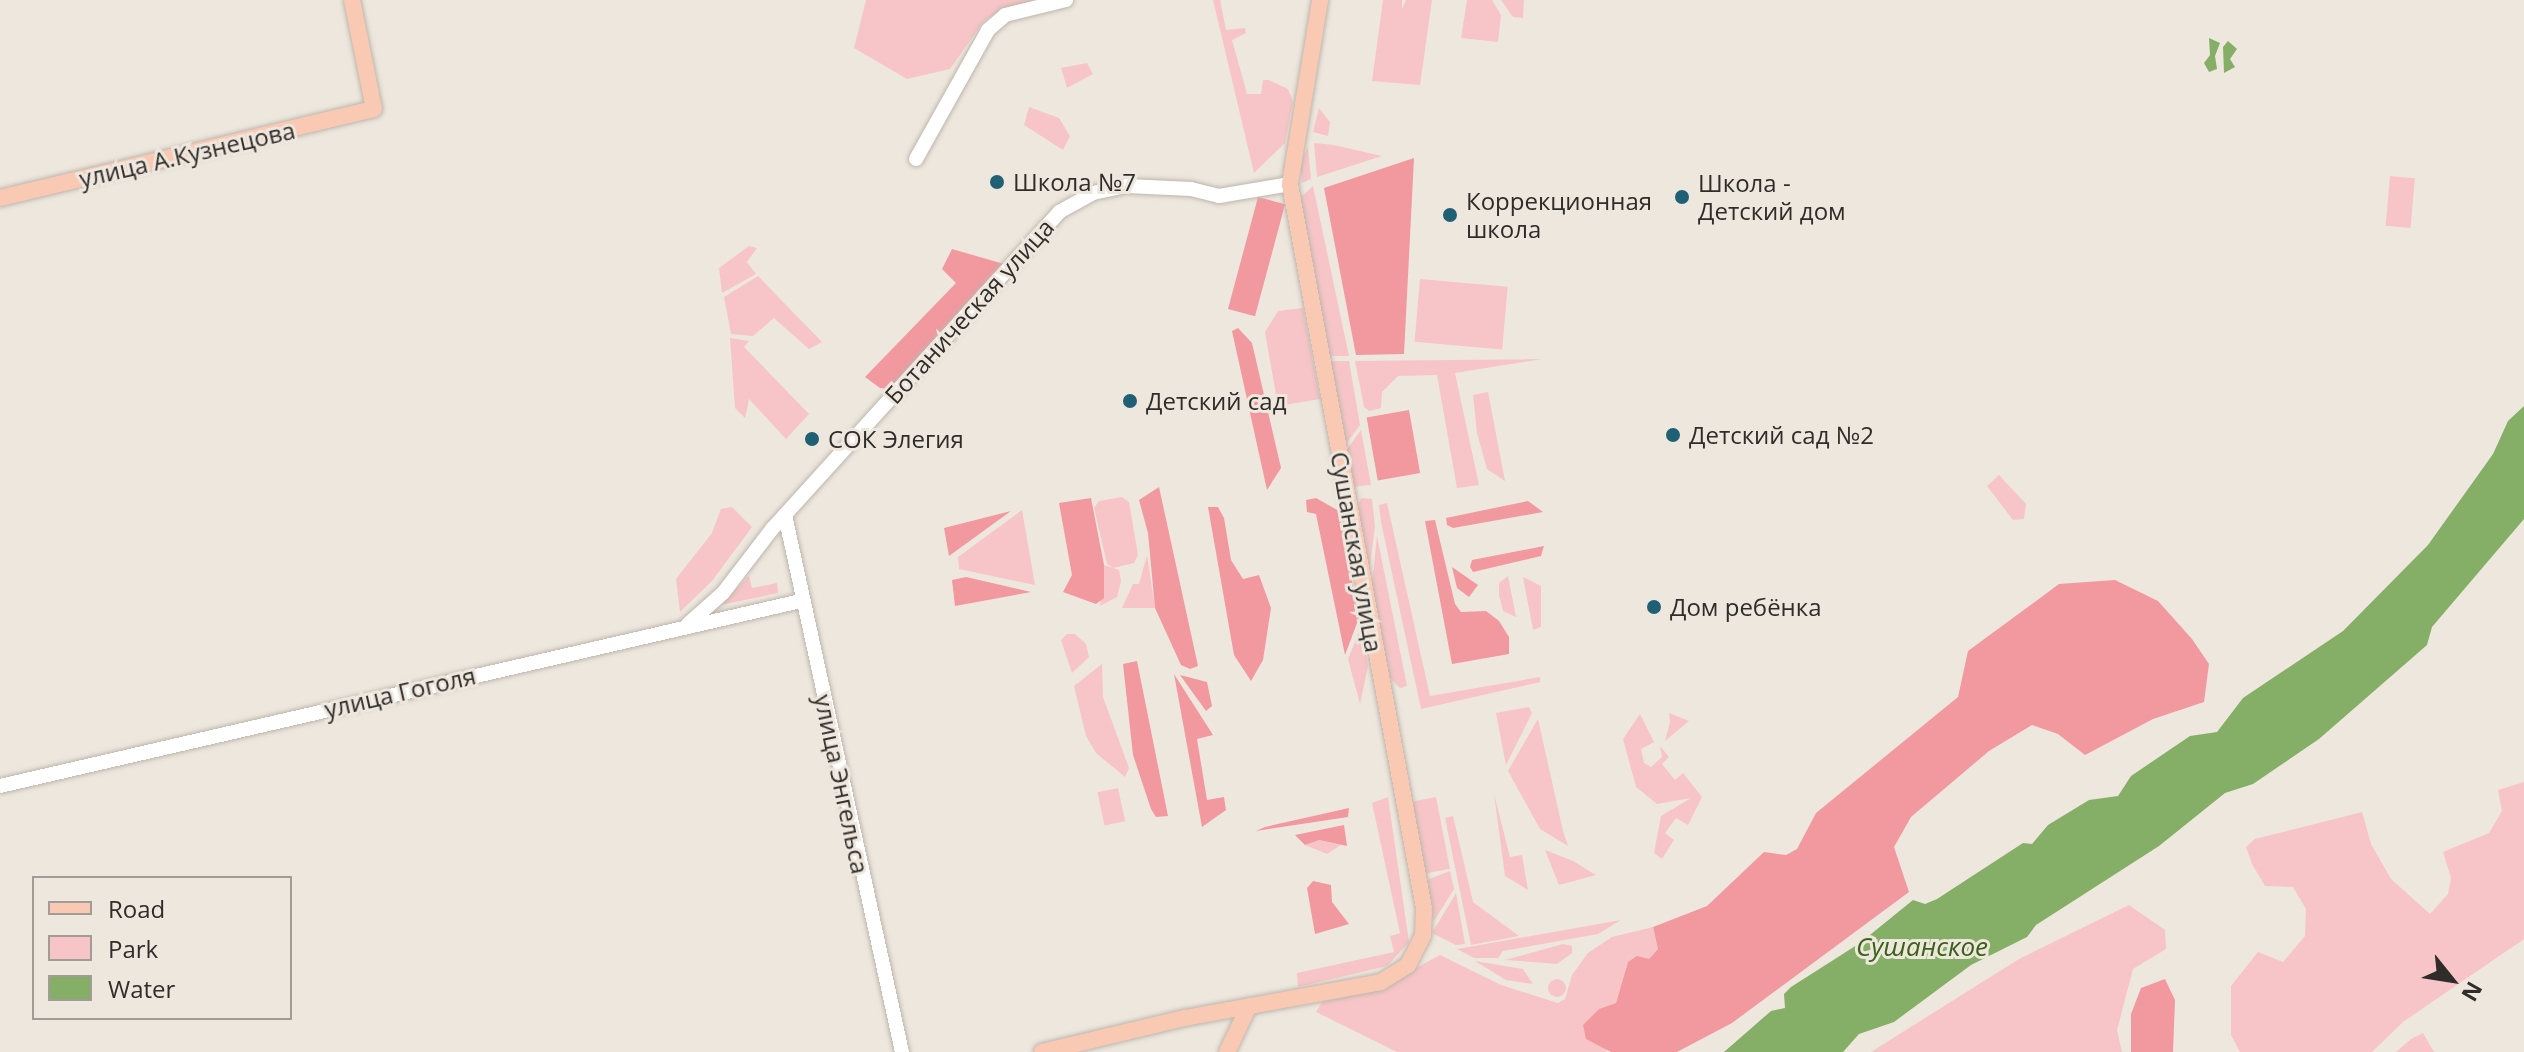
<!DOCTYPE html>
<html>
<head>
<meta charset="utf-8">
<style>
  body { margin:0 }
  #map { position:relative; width:2524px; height:1052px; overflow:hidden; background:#eee7de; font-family:"Open Sans",sans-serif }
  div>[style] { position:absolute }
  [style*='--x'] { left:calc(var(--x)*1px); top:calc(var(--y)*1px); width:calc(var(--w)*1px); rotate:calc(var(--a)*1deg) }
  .green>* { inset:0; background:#f7c5c7; transform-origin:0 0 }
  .round { border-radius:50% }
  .forest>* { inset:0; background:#f2989f; transform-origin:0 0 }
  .water>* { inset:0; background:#85af67 }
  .roads { filter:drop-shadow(0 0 2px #bdb6ad) drop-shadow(0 0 2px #bdb6ad) }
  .minor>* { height:14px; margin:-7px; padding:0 7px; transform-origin:7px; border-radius:7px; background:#fff }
  .major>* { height:16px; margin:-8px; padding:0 8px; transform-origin:8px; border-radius:8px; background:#f9c9b4 }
  .dots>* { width:22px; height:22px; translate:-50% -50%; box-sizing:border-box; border:4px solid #eee7de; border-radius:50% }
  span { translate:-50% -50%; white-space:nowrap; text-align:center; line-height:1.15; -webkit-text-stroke:6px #eee7de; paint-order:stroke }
  .street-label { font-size:24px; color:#2f2c29 }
  .poi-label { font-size:24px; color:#2f2c29 }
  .left { translate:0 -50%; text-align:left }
  .water-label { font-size:26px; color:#3b6218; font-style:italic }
  .legend { position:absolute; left:32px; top:876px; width:260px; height:144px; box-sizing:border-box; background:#eee7de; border:2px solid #a29c96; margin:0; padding:10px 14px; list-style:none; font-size:24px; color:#2f2c29 }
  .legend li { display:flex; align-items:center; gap:16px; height:40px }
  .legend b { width:40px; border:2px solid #a29c96 }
  .north { position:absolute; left:2412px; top:940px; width:80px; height:80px; -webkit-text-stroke:6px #eee7de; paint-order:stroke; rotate:120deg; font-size:22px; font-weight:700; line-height:32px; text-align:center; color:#2f2c29 }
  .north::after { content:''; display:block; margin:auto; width:28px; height:36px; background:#2f2c29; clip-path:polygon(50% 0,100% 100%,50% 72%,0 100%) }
</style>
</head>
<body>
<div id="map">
  <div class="green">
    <i style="clip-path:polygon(866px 0,1052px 0,1002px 9px,984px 21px,950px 69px,907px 79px,854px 48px)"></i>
    <i style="clip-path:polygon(1213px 0,1220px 0,1226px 30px,1245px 28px,1246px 33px,1232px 40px,1247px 94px,1261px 94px,1263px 80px,1269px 80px,1288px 89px,1293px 102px,1285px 143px,1254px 173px)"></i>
    <i style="clip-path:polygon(1383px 0,1402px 0,1402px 9px,1406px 0,1432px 0,1420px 85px,1372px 81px)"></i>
    <i style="clip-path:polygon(1467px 0,1492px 0,1501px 15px,1498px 42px,1461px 38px)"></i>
    <i style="clip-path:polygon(1501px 0,1524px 0,1523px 18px,1513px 17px)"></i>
    <i style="clip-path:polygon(1087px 63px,1093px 74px,1067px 88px,1061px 68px)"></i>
    <i style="clip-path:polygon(1029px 107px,1059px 118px,1070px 136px,1063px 150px,1024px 125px)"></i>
    <i style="clip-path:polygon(1319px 108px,1330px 122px,1328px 136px,1313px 132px)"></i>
    <i style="clip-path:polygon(1314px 143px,1334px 145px,1382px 156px,1317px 177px)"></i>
    <i style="clip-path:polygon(1308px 147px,1311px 179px,1302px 183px,1300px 163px)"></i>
    <i style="left:2390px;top:176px;width:25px;height:50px;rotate:5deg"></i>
    <i style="clip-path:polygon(1313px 186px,1349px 356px,1327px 356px,1297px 201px)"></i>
    <i style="clip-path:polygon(749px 246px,757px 248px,747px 262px,756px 274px,722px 293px,719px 268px)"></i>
    <i style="clip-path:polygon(758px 276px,822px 342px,809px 349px,774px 318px,753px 336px,731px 334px,724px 297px)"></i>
    <i style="left:1420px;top:279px;width:88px;height:63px;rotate:5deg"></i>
    <i style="clip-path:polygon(1303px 308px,1320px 399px,1278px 406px,1265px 332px,1278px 311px)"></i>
    <i style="clip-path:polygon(730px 338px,749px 341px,744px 347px,809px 414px,786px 439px,749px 399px,745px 418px,735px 408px)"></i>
    <i style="clip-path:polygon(1542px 359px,1455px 373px,1479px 485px,1457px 488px,1437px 375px,1398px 376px,1382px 392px,1381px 408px,1369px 411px,1364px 407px,1355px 361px)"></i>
    <i style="clip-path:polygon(1329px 361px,1349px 361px,1360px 425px,1343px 448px)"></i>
    <i style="clip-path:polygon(1488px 392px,1505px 481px,1487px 469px,1477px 433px,1473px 395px)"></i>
    <i style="clip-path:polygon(1361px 430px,1371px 485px,1350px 487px,1345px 452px)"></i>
    <i style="clip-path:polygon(1999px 475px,2026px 504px,2024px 519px,2013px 520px,1987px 486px)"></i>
    <i style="clip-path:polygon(1122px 497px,1129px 502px,1138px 555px,1134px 563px,1113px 568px,1107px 564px,1094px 508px,1099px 501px)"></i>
    <i style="clip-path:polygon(1361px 498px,1372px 499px,1375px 527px,1368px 579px,1356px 512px)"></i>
    <i style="clip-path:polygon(1387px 503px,1430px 696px,1540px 677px,1540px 682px,1421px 709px,1381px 522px,1379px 505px)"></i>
    <i style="clip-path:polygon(732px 507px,752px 527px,712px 581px,680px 612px,676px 579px,712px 533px,721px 509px)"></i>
    <i style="clip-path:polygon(1022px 510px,1035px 585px,959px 569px,958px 557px)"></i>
    <i style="clip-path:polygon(1377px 536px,1407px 686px,1400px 688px,1388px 676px,1372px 585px)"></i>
    <i style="clip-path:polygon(1147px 555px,1155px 608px,1122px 608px,1133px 584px,1139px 584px)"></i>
    <i style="clip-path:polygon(1104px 565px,1119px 570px,1121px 581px,1117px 597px,1100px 606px)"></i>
    <i style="clip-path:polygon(749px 576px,752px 588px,777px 583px,778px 593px,721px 605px)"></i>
    <i style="clip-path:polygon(1508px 576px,1516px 617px,1503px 611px,1499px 595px,1499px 583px)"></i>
    <i style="clip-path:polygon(1523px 577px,1541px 586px,1541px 627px,1533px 630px)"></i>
    <i style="clip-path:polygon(1361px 627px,1368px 666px,1360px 704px,1348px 659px)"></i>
    <i style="clip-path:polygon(1067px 634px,1075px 634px,1086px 644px,1089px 657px,1072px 673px,1061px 640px)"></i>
    <i style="clip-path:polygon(1102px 664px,1103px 697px,1129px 768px,1125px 777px,1096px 753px,1086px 736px,1074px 686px)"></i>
    <i style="clip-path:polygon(1529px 707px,1532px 713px,1506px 765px,1496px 713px)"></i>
    <i style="clip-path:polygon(1669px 713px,1689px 721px,1665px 741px,1670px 722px)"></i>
    <i style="clip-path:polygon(1640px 714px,1654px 742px,1641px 749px,1644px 763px,1651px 767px,1662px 757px,1660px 746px,1669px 757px,1662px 764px,1675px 780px,1683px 773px,1702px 797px,1688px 825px,1676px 818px,1665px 833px,1674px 840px,1662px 859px,1654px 853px,1661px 816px,1691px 798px,1657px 804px,1636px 787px,1623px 739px)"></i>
    <i style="clip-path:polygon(1538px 719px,1563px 831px,1568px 846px,1540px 829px,1508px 771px)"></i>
    <i style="clip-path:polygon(2524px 782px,2524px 939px,2403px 1022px,2372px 1052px,2240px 1052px,2231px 1035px,2231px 986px,2258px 952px,2283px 962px,2305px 936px,2306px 909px,2293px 887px,2265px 886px,2252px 864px,2246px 847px,2255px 839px,2362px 812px,2371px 844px,2391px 879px,2430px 914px,2448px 894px,2451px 878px,2443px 852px,2489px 833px,2502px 811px,2498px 790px)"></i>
    <i style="left:1118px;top:788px;width:34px;height:21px;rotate:78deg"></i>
    <i style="clip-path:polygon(1494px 794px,1510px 857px,1522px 855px,1528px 890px,1505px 876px)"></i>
    <i style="clip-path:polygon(1388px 797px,1409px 942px,1387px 966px,1298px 987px,1297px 973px,1394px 952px,1390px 936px,1400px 933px,1372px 803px)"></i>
    <i style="left:1436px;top:797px;width:73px;height:25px;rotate:79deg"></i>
    <i style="clip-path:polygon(1453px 816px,1473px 902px,1519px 936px,1471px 945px,1445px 818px)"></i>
    <i style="clip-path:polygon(1318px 840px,1341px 845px,1327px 854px,1305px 845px)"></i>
    <i style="clip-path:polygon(1545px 850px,1573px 861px,1596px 875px,1559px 885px)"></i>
    <i style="clip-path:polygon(1450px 871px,1454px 889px,1434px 921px,1424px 881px)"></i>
    <i style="clip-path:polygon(1456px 893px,1465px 944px,1456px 945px,1432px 933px)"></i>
    <i style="clip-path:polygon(2129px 905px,2165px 930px,2166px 949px,2133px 969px,2117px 1030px,2122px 1052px,1871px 1052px,2019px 959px)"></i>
    <i style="clip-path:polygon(1621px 920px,1598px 934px,1503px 951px,1498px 958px,1474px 958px,1457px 949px)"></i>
    <i style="clip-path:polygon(1653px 927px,1658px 949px,1649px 959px,1628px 962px,1616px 1003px,1599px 1009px,1586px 1039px,1609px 1049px,1605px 1052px,1397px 1052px,1316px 1012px,1322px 1002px,1375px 990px,1440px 955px,1501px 985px,1558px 1003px,1565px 999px,1572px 975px,1588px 953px,1612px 937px)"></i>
    <i style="clip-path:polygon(1563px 944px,1572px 946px,1572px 953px,1557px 964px,1505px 960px)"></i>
    <i style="clip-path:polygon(1475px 961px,1523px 969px,1533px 984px,1506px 980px)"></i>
    <i class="round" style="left:1548px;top:979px;width:18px;height:18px"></i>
    <i style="clip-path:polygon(2423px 1033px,2434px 1052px,2396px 1052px,2411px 1039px)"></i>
  </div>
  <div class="forest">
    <i style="clip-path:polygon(1414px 158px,1404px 354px,1356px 355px,1324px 188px)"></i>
    <i style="left:1258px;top:197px;width:28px;height:116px;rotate:15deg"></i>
    <i style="clip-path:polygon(952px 249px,1004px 264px,889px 389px,880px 388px,865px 377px,956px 283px,942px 269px)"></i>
    <i style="clip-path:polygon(1238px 328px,1252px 343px,1281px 468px,1267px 490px,1232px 331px)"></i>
    <i style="left:1409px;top:410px;width:64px;height:43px;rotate:80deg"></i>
    <i style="clip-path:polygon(1159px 487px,1198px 666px,1190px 669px,1181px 665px,1155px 608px,1148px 533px,1139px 500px)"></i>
    <i style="clip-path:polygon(1091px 498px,1104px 565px,1104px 598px,1096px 604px,1063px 592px,1072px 575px,1059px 503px)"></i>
    <i style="clip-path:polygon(1316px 498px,1339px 511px,1359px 618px,1345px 655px,1316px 514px,1307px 512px,1306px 500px)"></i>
    <i style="clip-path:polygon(1528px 501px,1543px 512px,1453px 528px,1447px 525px,1446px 518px)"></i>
    <i style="clip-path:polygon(1208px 507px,1218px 507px,1224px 518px,1231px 560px,1243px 579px,1259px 575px,1271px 608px,1263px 660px,1251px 681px,1234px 655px)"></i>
    <i style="clip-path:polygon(1011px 511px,949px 556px,944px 528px)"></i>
    <i style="clip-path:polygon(1435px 520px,1455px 604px,1461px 612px,1486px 611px,1499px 621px,1509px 637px,1509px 654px,1452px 664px,1425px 521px)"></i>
    <i style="clip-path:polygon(1544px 546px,1541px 556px,1473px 572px,1470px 567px,1472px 560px)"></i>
    <i style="clip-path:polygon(1452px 567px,1478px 585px,1469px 597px,1457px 588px)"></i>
    <i style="clip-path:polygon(966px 577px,1031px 592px,955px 606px,952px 580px)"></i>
    <i style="clip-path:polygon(2115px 580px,2158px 601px,2192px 639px,2209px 664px,2204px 702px,2153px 719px,2085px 755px,2058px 734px,2032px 725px,1989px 751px,1911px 817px,1894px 847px,1909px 892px,1732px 1023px,1677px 1052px,1611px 1052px,1586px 1039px,1583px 1025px,1599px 1009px,1616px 1003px,1628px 962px,1637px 956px,1649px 959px,1658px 949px,1653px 927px,1707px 906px,1764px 852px,1786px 855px,1797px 849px,1816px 813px,1958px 697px,1968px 651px,2059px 584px)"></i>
    <i style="clip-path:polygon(1137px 661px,1168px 816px,1156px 817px,1151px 809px,1133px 755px,1123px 664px)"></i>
    <i style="clip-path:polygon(1174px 674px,1213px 735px,1197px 739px,1207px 800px,1224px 797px,1226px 810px,1202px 827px)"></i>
    <i style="clip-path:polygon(1180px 675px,1207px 682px,1212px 706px,1206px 711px)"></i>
    <i style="clip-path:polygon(1349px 808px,1348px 817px,1256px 831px,1265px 827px)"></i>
    <i style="clip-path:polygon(1344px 825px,1347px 846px,1319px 840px,1305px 845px,1295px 835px)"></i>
    <i style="clip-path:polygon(1313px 881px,1331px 885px,1332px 902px,1349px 924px,1315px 934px,1307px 888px)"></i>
    <i style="clip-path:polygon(2165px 979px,2175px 1000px,2173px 1052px,2131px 1052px,2131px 1014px,2141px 988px)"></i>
  </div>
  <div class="water">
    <i style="clip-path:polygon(2209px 38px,2220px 43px,2215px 56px,2217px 69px,2209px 72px,2204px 63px,2210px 55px)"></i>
    <i style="clip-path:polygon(2228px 41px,2237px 49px,2230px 59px,2235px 67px,2224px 73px,2223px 47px)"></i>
    <i style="clip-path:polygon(2524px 406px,2524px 519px,2432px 627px,2427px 645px,2319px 739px,2253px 784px,2225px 793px,2159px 846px,2036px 925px,2027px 937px,1971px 965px,1894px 1022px,1859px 1034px,1843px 1052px,1724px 1052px,1771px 1011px,1785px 1008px,1784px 994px,1791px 987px,1860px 943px,1913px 900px,1925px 904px,1937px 899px,2023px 843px,2032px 844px,2048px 825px,2089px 800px,2118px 796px,2131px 776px,2190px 736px,2217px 732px,2243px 698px,2343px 631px,2428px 545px,2493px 454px,2508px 421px)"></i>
  </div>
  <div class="roads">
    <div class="minor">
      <i style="--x:916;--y:159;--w:148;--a:-60.8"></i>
      <i style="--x:988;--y:30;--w:23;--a:-41"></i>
      <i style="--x:1005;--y:15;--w:63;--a:-13.8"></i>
      <i style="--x:785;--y:515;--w:550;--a:77.71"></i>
      <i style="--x:688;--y:624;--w:47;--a:-41.5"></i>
      <i style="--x:723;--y:593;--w:81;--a:-52.6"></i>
      <i style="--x:772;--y:529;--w:428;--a:-47.8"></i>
      <i style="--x:1059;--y:212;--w:39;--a:-29"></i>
      <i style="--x:1093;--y:193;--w:35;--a:-12"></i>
      <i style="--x:1127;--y:186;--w:64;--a:2.7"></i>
      <i style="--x:1191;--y:189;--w:29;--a:14"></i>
      <i style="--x:1219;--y:196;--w:72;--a:-9.6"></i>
      <i style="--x:0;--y:786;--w:822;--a:-13.01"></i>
    </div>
    <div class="major">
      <i style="--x:0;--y:198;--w:384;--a:-13.4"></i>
      <i style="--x:374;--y:109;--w:111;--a:-101.4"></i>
      <i style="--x:1042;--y:1052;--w:147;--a:-13.4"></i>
      <i style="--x:1185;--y:1018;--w:199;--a:-10.4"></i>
      <i style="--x:1381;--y:982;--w:32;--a:-32"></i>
      <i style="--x:1408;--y:965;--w:33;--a:-63"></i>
      <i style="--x:1423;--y:936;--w:28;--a:-88"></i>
      <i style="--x:1424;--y:908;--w:736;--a:-100.49"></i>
      <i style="--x:1290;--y:184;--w:186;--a:-80.7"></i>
      <i style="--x:1227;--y:1052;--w:51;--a:-64.4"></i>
    </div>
  </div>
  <div class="dots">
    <i style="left:997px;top:182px;background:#1f6074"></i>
    <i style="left:1682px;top:197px;background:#1f6074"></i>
    <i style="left:1450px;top:215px;background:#1f6074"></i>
    <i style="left:1130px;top:401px;background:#1f6074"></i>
    <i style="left:1673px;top:435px;background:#1f6074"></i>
    <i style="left:812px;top:439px;background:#1f6074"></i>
    <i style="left:1654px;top:607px;background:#1f6074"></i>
  </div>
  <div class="street-label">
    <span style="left:187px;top:154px;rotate:-13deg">улица А.Кузнецова</span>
    <span style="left:969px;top:311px;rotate:-48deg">Ботаническая улица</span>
    <span style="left:1357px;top:552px;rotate:80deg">Сушанская улица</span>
    <span style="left:400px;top:692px;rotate:-13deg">улица Гоголя</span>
    <span style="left:842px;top:784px;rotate:78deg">улица Энгельса</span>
  </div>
  <div class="poi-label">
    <span class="left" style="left:1013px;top:182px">Школа №7</span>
    <span class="left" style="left:1698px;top:197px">Школа -<br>Детский дом</span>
    <span class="left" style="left:1466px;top:215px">Коррекционная<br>школа</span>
    <span class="left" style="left:1146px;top:401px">Детский сад</span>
    <span class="left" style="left:1689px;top:435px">Детский сад №2</span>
    <span class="left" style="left:828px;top:439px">СОК Элегия</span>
    <span class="left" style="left:1670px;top:607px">Дом ребёнка</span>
  </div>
  <div class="water-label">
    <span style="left:1922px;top:947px">Сушанское</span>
  </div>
  <ul class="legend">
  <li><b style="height:10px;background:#f9c9b4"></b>Road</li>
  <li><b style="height:22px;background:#f7c5c7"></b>Park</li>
  <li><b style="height:22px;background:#85af67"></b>Water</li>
  </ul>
  <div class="north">N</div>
</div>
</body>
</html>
